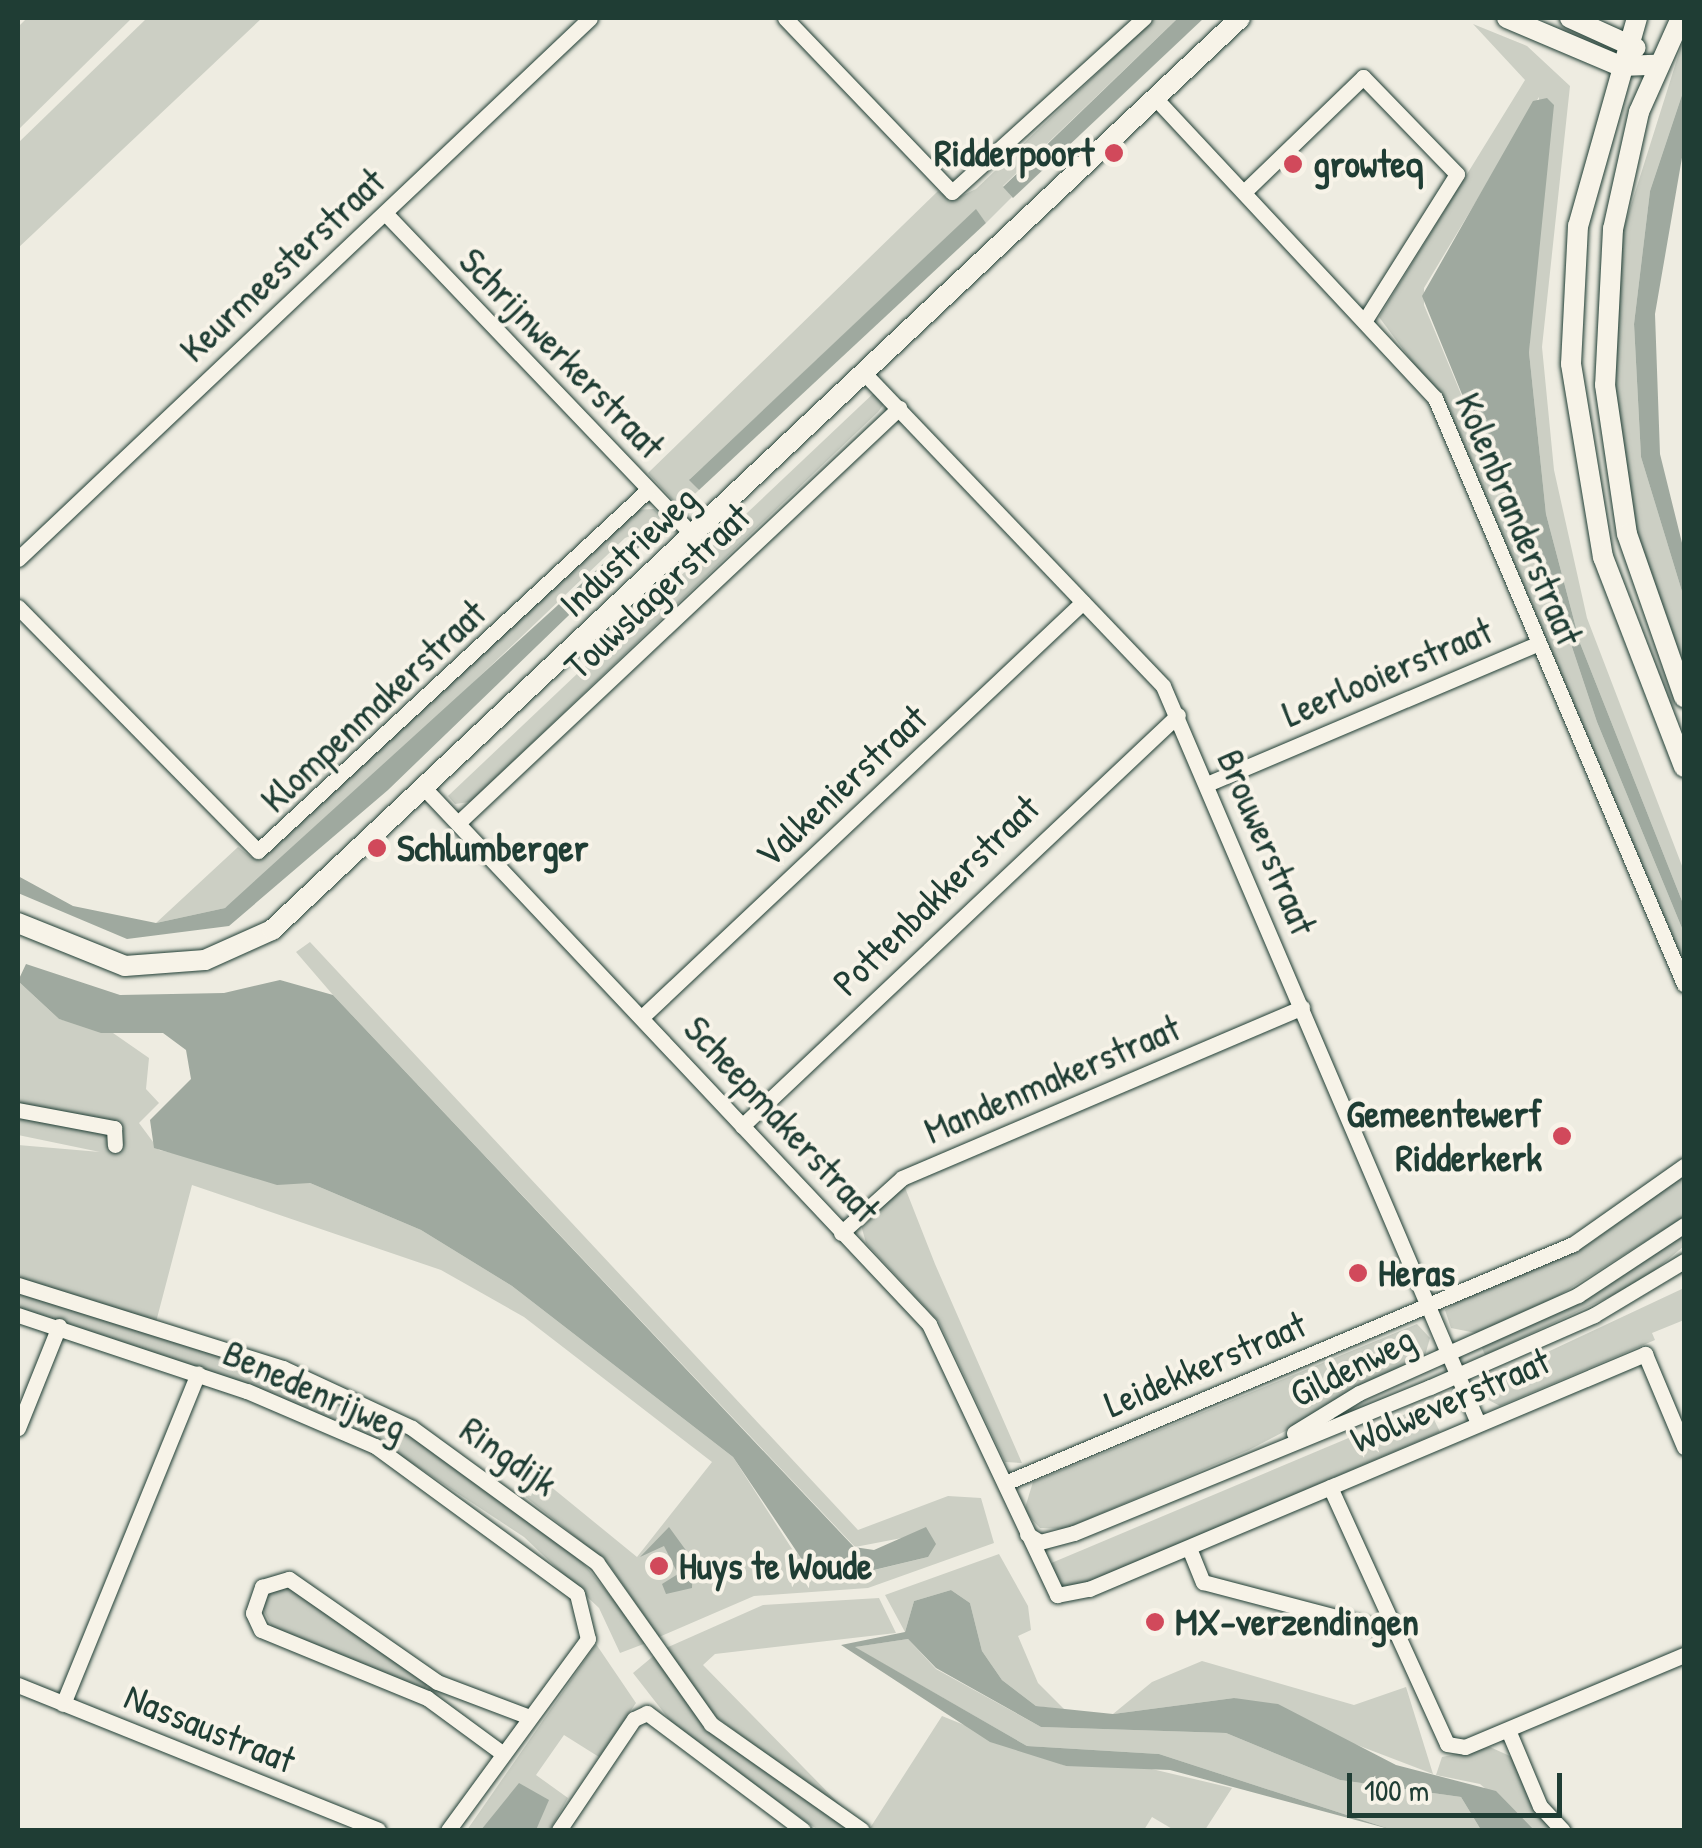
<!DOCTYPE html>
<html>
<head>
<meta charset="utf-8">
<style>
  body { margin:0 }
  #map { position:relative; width:1702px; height:1848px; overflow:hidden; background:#eeece1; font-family:"Patrick Hand",sans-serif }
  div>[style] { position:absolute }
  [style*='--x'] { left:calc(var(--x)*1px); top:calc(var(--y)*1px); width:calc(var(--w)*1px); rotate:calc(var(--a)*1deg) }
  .green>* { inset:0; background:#cccfc4 }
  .water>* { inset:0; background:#9fa99f }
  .roads { filter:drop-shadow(0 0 2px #1f3d34) drop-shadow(0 0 2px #1f3d34) }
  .street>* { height:15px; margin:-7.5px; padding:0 7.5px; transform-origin:7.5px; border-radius:7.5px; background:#f7f3e8 }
  .secondary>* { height:20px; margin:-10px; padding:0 10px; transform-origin:10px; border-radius:10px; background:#f7f3e8 }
  .dots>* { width:28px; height:28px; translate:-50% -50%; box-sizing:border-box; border:5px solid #f7f3e8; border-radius:50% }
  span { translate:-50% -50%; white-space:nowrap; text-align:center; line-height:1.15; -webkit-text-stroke:8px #f7f3e8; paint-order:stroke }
  .poi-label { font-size:38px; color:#1f3d34; font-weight:700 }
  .right { translate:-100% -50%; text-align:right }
  .left { translate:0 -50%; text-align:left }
  .street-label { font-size:38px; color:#1f3d34 }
  .frame { position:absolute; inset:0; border:20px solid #1f3d34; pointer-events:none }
  .scale { position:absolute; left:1347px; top:1773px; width:215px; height:45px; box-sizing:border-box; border:5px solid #1f3d34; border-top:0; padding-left:12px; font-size:30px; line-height:35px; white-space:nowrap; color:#1f3d34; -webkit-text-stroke:8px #f7f3e8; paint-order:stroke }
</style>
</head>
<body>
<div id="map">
  <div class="green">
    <i style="clip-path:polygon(27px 18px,132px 18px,18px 130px,18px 27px)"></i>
    <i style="clip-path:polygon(147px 18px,262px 18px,18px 248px,18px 143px)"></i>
    <i style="clip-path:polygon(1155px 18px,1178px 18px,1003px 186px,1012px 197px,986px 223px,976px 210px,690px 479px,699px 490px,680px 508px,648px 473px,938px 191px,953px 200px,976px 189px)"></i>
    <i style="clip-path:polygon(1473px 24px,1527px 46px,1570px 86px,1542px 347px,1554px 470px,1587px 618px,1684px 871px,1684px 906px,1580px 643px,1546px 514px,1529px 352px,1539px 97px,1424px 288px,1424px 305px,1496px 478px,1544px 563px,1597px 722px,1684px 933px,1684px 964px,1446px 407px,1379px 317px,1525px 80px)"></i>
    <i style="clip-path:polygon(1684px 37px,1684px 89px,1650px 191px,1634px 324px,1641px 457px,1684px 598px,1684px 674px,1637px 540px,1613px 378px,1616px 253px)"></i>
    <i style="clip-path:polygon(877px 390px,887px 400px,878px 412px,470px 802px,455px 804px,448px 796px)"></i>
    <i style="clip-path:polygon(654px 509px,661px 517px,650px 528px,625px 538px,271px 875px,225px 908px,156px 923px,238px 847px,251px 857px,268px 854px,633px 510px)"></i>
    <i style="clip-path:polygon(310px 942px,858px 1530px,948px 1496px,981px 1498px,994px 1543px,868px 1588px,754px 1596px,659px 1637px,608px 1563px,522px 1494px,531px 1496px,539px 1477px,637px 1557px,712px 1462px,524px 1317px,441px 1270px,192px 1185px,156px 1322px,18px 1280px,18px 1145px,100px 1152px,18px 1135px,18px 981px,59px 1019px,113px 1033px,149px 1058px,146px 1089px,159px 1103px,139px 1123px,159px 1150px,310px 1183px,421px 1230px,512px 1286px,733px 1457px,794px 1552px,854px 1575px,928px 1557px,907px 1537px,855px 1547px,333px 995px,296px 952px)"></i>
    <i style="clip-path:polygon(1684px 1175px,1684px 1217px,1558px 1296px,1476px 1333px,1451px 1328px,1445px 1310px,1462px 1299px,1590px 1243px)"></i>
    <i style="clip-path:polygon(904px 1185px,935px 1264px,1022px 1463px,1005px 1462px,939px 1322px,866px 1243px,861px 1225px)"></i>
    <i style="clip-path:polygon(1684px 1229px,1684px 1246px,1641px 1282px,1485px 1355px,1481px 1346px,1564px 1310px)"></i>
    <i style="clip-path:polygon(1684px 1288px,1684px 1320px,1652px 1333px,1655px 1340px,1500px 1406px,1477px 1394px,1475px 1386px)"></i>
    <i style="clip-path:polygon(18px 1289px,259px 1364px,391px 1421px,568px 1545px,649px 1642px,620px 1653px,599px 1608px,524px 1537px,386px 1446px,18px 1309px)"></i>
    <i style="clip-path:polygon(1417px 1324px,1430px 1338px,1424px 1359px,1249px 1450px,1065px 1529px,1040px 1528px,1024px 1511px,1033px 1482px)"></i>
    <i style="clip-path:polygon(1427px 1405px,1440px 1432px,1076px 1588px,1058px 1585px,1049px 1564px)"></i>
    <i style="clip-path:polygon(999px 1554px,1028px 1606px,1031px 1630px,1018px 1636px,1038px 1683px,1065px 1710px,1036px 1706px,1002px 1680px,982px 1651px,970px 1603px,951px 1590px,914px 1601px,905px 1632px,885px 1595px)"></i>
    <i style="clip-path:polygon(283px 1583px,429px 1682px,424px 1690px,275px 1633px,260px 1603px)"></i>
    <i style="clip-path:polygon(879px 1598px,896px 1633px,715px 1654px,703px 1665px,856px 1821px,715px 1716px,666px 1648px,763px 1605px)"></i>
    <i style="clip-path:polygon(908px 1639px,936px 1669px,1041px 1727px,1226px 1733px,1340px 1780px,1461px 1797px,1481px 1830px,1393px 1830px,1159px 1754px,1027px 1746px,854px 1647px)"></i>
    <i style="clip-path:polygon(596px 1644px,636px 1703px,599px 1757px,564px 1735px,536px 1775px,568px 1798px,550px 1830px,467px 1830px)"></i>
    <i style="clip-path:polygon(657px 1653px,694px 1707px,854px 1830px,818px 1830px,679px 1732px,633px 1673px)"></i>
    <i style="clip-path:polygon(1202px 1661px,1354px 1705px,1406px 1687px,1433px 1774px,1234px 1698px,1113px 1714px,1152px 1682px)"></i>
    <i style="clip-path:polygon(942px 1716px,1066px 1766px,1135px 1765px,1232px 1788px,1205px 1830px,1174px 1830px,1152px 1817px,1144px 1830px,870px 1828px)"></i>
    <i style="clip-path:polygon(1490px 1747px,1512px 1757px,1552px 1830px,1534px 1830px,1480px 1784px,1436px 1775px,1442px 1757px)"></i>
  </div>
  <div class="water">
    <i style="clip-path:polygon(1178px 18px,1204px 18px,1013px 198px,1003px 187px)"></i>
    <i style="clip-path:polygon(1684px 89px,1684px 146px,1655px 314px,1660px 454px,1684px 551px,1684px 598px,1641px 457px,1634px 324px,1650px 191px)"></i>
    <i style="clip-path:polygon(1547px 98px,1554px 105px,1529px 352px,1546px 514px,1580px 643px,1684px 906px,1684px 933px,1597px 722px,1544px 563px,1496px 478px,1422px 296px,1533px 101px)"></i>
    <i style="clip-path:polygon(976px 209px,986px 223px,699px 490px,689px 480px)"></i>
    <i style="clip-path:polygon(647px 524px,654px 533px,388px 790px,229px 926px,127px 939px,18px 893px,18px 876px,73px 906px,156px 923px,225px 908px)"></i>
    <i style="clip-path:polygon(26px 964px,120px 995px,224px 993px,280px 980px,333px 995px,854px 1547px,874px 1550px,926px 1527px,936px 1544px,928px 1557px,853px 1575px,801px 1558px,733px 1457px,512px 1286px,421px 1230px,310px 1183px,277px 1185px,154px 1148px,150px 1120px,191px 1079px,186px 1050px,163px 1033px,101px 1033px,59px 1019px,18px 981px)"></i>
    <i style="clip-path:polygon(669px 1527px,693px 1560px,692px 1588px,666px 1594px,662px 1584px,678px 1574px,664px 1546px,640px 1557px)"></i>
    <i style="clip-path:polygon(951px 1590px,970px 1603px,982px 1651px,1002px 1680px,1036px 1706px,1113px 1714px,1234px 1698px,1278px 1704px,1396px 1765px,1496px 1791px,1534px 1830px,1481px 1830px,1461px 1797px,1340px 1780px,1226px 1733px,1041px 1727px,936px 1668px,908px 1639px,855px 1647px,1027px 1746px,1159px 1754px,1393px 1830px,1170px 1770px,1066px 1766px,990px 1742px,841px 1645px,905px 1632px,914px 1601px)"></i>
    <i style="clip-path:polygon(519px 1783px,549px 1800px,536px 1830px,481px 1830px)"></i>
  </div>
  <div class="roads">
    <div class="street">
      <i style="--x:785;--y:18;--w:241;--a:46.2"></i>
      <i style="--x:952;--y:192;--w:259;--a:-42.2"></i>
      <i style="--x:1157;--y:100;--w:408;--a:47"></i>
      <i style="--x:1435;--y:398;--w:637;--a:66.98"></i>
      <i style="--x:1245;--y:191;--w:164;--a:-44"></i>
      <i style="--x:1363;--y:77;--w:135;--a:45.9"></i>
      <i style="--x:1457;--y:174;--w:169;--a:122.2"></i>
      <i style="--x:385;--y:213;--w:447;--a:46.3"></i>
      <i style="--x:865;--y:374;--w:431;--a:46.3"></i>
      <i style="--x:1163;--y:686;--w:801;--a:66.86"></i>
      <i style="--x:18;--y:559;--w:787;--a:-43.4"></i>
      <i style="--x:18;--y:607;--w:342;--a:45.5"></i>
      <i style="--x:258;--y:851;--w:531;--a:-42.79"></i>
      <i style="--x:1207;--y:784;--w:358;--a:-23"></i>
      <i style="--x:426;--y:790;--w:734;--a:46.71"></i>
      <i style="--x:929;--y:1324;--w:300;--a:64.7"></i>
      <i style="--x:1057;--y:1595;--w:33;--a:-11"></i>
      <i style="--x:1089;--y:1589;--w:604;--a:-22.91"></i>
      <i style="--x:1645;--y:1354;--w:101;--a:67.2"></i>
      <i style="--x:458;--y:823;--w:606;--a:-43.26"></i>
      <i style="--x:643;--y:1016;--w:604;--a:-43.26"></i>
      <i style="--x:18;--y:1110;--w:98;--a:10.6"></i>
      <i style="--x:114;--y:1128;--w:17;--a:87"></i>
      <i style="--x:742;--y:1126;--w:599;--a:-43.31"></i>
      <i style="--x:841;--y:1233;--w:82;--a:-42"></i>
      <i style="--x:902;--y:1178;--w:435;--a:-23.1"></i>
      <i style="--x:18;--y:1285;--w:278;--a:17.4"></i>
      <i style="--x:283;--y:1368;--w:142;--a:24.9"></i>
      <i style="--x:412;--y:1428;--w:229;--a:36.1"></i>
      <i style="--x:597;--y:1563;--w:197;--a:54.7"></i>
      <i style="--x:711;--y:1724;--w:184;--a:35.1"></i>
      <i style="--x:18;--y:1315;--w:241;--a:18.4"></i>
      <i style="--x:247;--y:1391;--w:139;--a:23.3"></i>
      <i style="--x:375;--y:1446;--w:250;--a:36.2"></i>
      <i style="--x:577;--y:1594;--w:46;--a:76.3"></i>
      <i style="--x:588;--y:1639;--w:237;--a:126.2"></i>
      <i style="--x:18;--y:1428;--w:110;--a:-68.1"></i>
      <i style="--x:1294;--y:1433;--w:76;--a:-31.6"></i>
      <i style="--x:1359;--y:1393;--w:240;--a:-24.1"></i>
      <i style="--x:1578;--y:1295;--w:127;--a:-33.4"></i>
      <i style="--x:1005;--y:1483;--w:616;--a:-22.82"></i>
      <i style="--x:1573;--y:1244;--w:136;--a:-35.1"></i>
      <i style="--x:1330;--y:1487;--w:282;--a:65.5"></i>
      <i style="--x:1447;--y:1744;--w:18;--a:9"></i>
      <i style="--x:1465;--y:1747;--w:238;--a:-22.8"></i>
      <i style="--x:1027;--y:1534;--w:15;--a:32"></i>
      <i style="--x:1040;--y:1542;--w:35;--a:-15"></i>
      <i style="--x:1074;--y:1533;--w:385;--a:-22.3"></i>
      <i style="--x:1430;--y:1387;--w:179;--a:-23.7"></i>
      <i style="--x:1594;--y:1315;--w:105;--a:-31"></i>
      <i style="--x:1189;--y:1548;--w:37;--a:68"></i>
      <i style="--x:1203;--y:1582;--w:197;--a:14.7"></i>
      <i style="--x:18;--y:1685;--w:388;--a:21.9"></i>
      <i style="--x:63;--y:1704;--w:357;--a:-67.8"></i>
      <i style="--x:1508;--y:1730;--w:82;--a:67.2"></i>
      <i style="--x:1540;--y:1806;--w:33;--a:47"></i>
      <i style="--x:502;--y:1753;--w:93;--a:-143.7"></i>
      <i style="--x:427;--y:1698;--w:179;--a:-157.7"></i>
      <i style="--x:261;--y:1630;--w:19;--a:-115"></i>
      <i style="--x:253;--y:1613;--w:28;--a:-71"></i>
      <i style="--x:262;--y:1587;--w:28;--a:-17"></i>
      <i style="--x:289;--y:1579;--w:180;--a:34.8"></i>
      <i style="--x:437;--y:1682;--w:96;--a:20.7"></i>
      <i style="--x:559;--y:1830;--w:134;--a:-56"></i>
      <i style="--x:634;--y:1719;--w:14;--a:-25"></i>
      <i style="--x:647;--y:1713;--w:195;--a:36.9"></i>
    </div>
    <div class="secondary">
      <i style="--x:1507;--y:18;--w:123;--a:23"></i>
      <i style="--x:1620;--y:66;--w:36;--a:-2"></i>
      <i style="--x:1570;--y:18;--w:72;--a:24.4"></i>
      <i style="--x:1637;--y:18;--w:216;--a:105.8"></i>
      <i style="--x:1578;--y:226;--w:138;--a:92.9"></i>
      <i style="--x:1571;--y:364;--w:196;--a:80.6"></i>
      <i style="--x:1603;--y:557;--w:225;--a:68.9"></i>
      <i style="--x:1681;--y:18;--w:103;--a:114.1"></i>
      <i style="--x:1639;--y:112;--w:120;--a:102.5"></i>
      <i style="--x:1613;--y:229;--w:156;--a:92.9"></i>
      <i style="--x:1605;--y:385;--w:151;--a:81.6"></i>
      <i style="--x:1627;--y:534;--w:173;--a:70.7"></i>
      <i style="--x:18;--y:923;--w:115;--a:21.9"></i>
      <i style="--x:125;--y:966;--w:80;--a:-4.3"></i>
      <i style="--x:205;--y:960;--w:73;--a:-24.1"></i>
      <i style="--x:272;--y:930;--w:1330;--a:-43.29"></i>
    </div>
  </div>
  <div class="dots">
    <i style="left:1114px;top:153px;background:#d1495b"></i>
    <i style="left:1293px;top:164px;background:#d1495b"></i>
    <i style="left:377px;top:848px;background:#d1495b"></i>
    <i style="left:1562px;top:1136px;background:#d1495b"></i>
    <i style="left:1358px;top:1273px;background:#d1495b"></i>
    <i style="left:659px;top:1566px;background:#d1495b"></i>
    <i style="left:1155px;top:1622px;background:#d1495b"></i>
  </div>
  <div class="poi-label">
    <span class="right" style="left:1094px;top:153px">Ridderpoort</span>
    <span class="left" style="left:1313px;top:164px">growteq</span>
    <span class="left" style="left:397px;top:848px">Schlumberger</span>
    <span class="right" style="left:1542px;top:1136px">Gemeentewerf<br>Ridderkerk</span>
    <span class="left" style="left:1378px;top:1273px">Heras</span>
    <span class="left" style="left:679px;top:1566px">Huys te Woude</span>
    <span class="left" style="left:1175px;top:1622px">MX-verzendingen</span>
  </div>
  <div class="street-label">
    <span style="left:282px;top:265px;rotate:-43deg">Keurmeesterstraat</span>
    <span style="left:562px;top:353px;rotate:46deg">Schrijnwerkerstraat</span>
    <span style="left:1519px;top:519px;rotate:67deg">Kolenbranderstraat</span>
    <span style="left:628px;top:551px;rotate:-43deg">Industrieweg</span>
    <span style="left:657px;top:591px;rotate:-43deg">Touwslagerstraat</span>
    <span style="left:1387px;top:672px;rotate:-23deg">Leerlooierstraat</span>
    <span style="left:373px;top:706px;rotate:-43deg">Klompenmakerstraat</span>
    <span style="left:841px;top:786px;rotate:-43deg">Valkenierstraat</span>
    <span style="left:1267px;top:842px;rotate:67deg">Brouwerstraat</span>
    <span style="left:936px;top:895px;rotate:-44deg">Pottenbakkerstraat</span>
    <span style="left:1052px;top:1079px;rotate:-23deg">Mandenmakerstraat</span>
    <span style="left:782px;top:1119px;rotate:47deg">Scheepmakerstraat</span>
    <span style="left:1205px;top:1364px;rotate:-23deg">Leidekkerstraat</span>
    <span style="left:1352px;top:1366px;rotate:-27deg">Gildenweg</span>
    <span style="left:315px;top:1390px;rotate:24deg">Benedenrijweg</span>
    <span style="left:1450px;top:1400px;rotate:-23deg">Wolweverstraat</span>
    <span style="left:509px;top:1456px;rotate:35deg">Ringdijk</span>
    <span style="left:210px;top:1728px;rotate:22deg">Nassaustraat</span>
  </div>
  <div class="frame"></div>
  <div class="scale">100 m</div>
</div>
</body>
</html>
